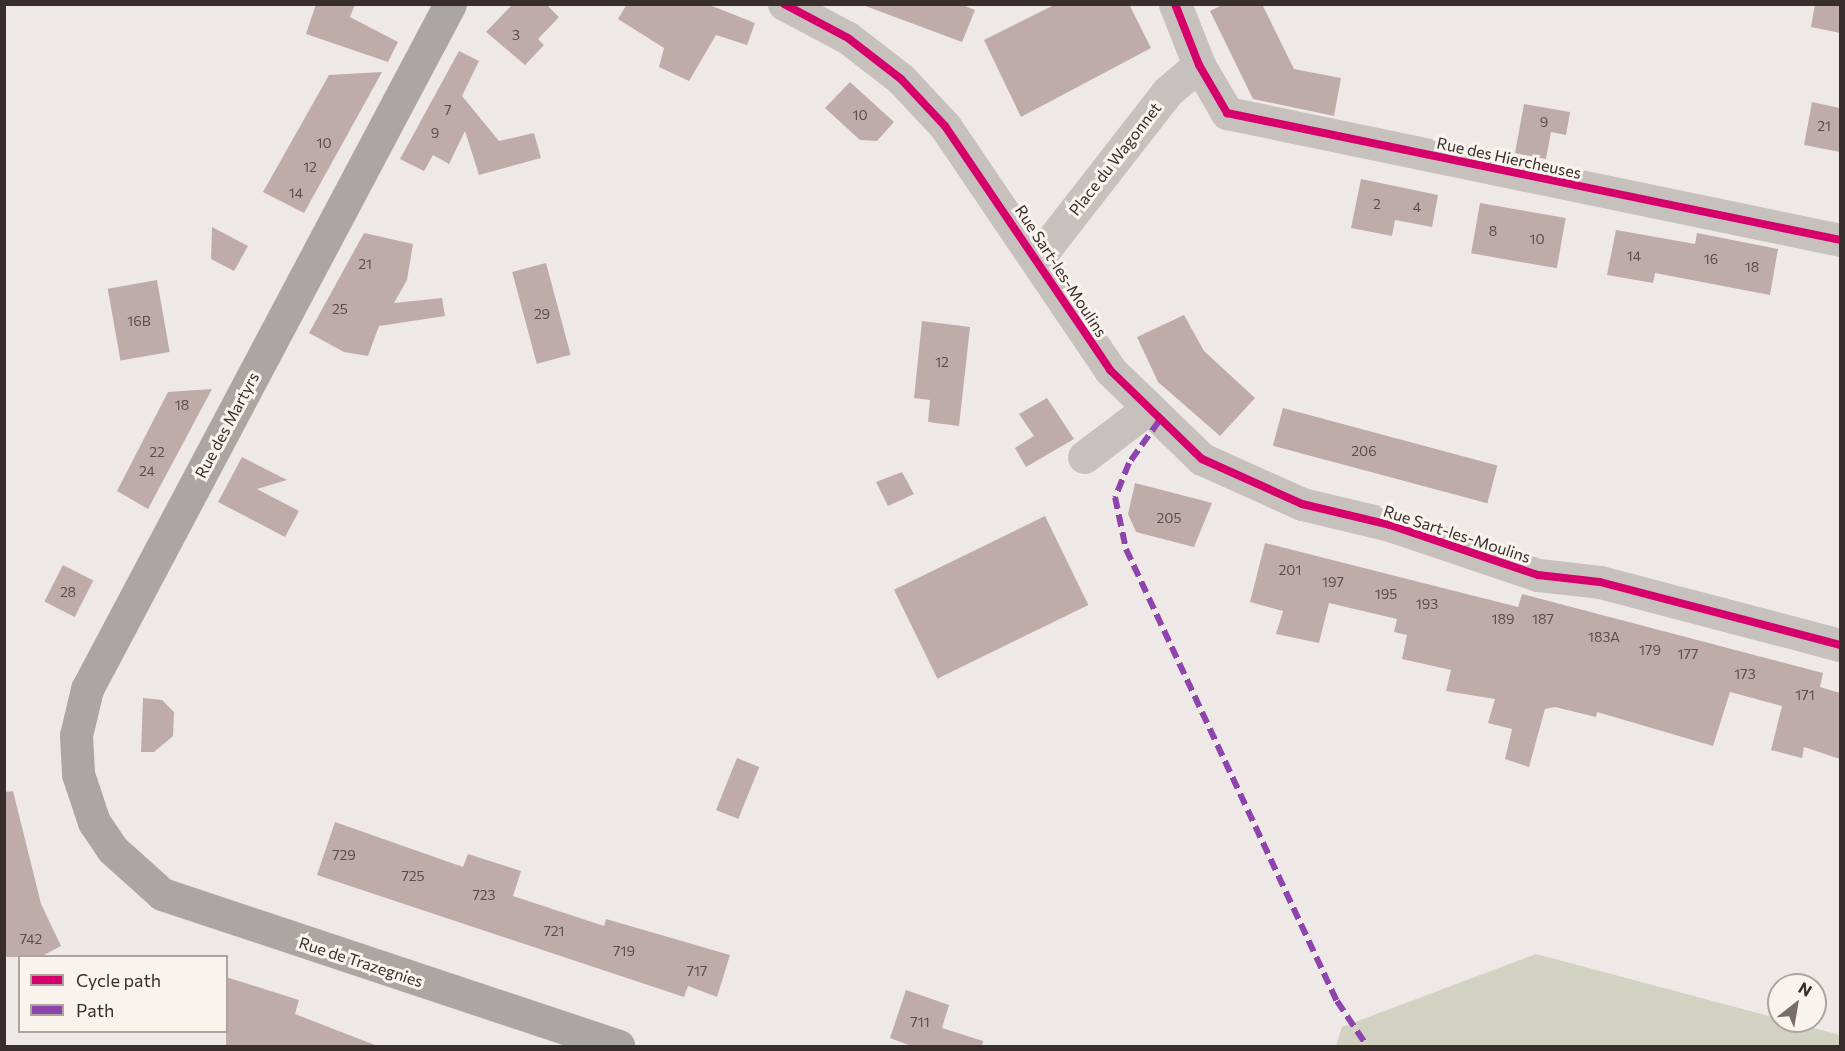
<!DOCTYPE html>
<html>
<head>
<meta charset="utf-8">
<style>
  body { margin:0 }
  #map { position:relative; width:1845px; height:1051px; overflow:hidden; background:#eee9e6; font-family:Commissioner,sans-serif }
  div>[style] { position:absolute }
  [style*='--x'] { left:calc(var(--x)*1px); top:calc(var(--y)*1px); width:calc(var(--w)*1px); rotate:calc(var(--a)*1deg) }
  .green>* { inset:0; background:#d1d2c1 }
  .building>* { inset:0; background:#bfacaa; transform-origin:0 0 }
  .minor>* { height:33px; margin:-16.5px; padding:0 16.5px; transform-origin:16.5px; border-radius:16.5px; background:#c7c1be }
  .major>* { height:33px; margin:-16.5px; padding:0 16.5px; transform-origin:16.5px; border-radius:16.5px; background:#aca6a3 }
  .quiet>* { height:6px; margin-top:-3px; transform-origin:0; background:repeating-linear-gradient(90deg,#8e44ad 0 12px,transparent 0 18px) }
  .cycleway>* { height:8px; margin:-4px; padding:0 4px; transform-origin:4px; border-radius:4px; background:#d6006c }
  span { translate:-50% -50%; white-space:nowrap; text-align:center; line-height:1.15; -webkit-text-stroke:6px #f9f3ee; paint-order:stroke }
  .number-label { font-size:14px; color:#5a4e4c }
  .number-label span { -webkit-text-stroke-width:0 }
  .street-label { font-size:16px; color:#382e2c }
  .frame { position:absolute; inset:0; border:6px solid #382e2c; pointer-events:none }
  .legend { position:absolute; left:18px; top:955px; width:210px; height:78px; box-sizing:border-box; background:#f9f3ee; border:2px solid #aca4a0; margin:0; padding:8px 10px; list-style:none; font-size:18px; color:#382e2c }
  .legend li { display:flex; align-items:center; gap:12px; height:30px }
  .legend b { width:30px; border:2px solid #aca4a0 }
  .north { position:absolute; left:1767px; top:973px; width:60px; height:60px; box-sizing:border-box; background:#f9f3ee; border:2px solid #aca4a0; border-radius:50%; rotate:31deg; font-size:16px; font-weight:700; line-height:24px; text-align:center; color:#382e2c }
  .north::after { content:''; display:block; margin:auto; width:21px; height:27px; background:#786f6d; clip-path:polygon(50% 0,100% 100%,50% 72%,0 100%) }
</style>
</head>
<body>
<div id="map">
  <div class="green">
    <i style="clip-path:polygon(1536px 954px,1840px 1035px,1840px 1046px,1336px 1046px,1342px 1027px)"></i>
  </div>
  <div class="building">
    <i style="clip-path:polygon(316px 4px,355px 4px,350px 17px,398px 42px,388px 62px,306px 34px)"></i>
    <i style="clip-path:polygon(513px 4px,546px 4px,559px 17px,538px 39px,544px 45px,525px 65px,486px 32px)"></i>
    <i style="clip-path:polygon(627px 4px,707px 4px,755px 23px,747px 45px,716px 35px,689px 81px,659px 67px,664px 48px,618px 19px)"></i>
    <i style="clip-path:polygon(860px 4px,960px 4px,975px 10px,962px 42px)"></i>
    <i style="clip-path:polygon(1056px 4px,1129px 4px,1151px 48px,1021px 117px,984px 40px)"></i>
    <i style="clip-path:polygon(1224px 4px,1262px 4px,1294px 69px,1341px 78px,1334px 116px,1253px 99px,1210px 11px)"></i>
    <i style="clip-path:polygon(1815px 4px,1840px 4px,1840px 33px,1811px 27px)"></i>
    <i style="clip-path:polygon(459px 51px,479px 61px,462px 96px,499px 141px,534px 133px,541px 158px,479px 175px,465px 131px,449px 164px,433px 155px,424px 171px,400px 159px)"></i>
    <i style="clip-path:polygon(382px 72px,304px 213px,263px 192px,329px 75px)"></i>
    <i style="clip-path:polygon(850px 82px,894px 122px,877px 141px,860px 140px,825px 108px)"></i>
    <i style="clip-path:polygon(1812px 102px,1840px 108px,1840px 152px,1804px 145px)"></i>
    <i style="clip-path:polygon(1524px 104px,1570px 112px,1566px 135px,1551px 132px,1546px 159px,1515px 153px)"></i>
    <i style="clip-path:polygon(1361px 179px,1438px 195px,1432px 227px,1395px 220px,1392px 236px,1351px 228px)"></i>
    <i style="left:1480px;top:203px;width:87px;height:51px;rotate:10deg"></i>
    <i style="clip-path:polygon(212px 227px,248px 246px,234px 271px,211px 259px)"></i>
    <i style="clip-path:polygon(1616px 230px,1695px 244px,1697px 233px,1778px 249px,1770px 295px,1655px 273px,1653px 283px,1607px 275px)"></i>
    <i style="clip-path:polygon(364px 233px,413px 244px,407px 280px,394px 303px,442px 298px,445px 316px,379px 326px,368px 356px,344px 352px,309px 333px)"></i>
    <i style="left:546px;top:263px;width:95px;height:35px;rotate:75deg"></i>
    <i style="left:157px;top:280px;width:73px;height:50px;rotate:80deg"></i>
    <i style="clip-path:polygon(1184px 315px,1204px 351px,1255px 398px,1220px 436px,1158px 382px,1137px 337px)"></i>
    <i style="clip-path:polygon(922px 321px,970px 327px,959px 426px,928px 422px,930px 400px,914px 398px)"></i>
    <i style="clip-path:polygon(212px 389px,148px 509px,117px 491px,168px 392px)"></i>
    <i style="clip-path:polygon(1047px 398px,1074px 439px,1026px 467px,1015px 448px,1034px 436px,1019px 414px)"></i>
    <i style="left:1283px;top:408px;width:222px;height:39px;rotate:15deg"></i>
    <i style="clip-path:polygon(242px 457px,287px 480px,257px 489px,299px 511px,285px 537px,218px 502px)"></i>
    <i style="clip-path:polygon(902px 472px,914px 494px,888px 506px,876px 482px)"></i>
    <i style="clip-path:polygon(1135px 483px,1212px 503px,1194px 547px,1136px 532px,1128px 514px)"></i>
    <i style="left:1045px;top:516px;width:99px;height:168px;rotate:64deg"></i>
    <i style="clip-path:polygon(1265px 543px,1518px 607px,1522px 594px,1823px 673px,1820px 687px,1840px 693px,1840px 759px,1804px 747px,1802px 758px,1771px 750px,1782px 706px,1730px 692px,1713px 746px,1597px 712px,1596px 717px,1555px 707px,1545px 709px,1529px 767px,1505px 759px,1512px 729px,1488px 723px,1495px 699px,1446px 691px,1451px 670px,1402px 659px,1407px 635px,1394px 632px,1397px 619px,1329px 603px,1319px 643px,1276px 634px,1283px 611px,1250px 602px)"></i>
    <i style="left:63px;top:565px;width:34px;height:41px;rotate:27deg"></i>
    <i style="clip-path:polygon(143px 698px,162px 700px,174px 712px,173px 736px,154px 752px,141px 752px)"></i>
    <i style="left:737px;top:758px;width:24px;height:56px;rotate:22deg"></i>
    <i style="clip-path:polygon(13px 791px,41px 904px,61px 946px,40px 957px,4px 957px,4px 792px)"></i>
    <i style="clip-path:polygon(335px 822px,463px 867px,468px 854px,521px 871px,513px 896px,604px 926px,606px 919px,730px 955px,717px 997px,688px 986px,684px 997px,317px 875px)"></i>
    <i style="clip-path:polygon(226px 977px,299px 1000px,295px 1014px,380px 1047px,226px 1047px)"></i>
    <i style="clip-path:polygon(906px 990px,949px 1005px,942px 1028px,983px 1041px,982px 1047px,914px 1047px,890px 1038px)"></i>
  </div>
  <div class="minor">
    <i style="--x:784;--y:4;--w:72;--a:28"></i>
    <i style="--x:848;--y:38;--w:67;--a:37.7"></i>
    <i style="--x:901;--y:79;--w:64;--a:46.9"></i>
    <i style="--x:945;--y:126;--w:295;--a:55.9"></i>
    <i style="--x:1110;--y:370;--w:128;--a:44.1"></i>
    <i style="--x:1202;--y:459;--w:110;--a:24.2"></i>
    <i style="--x:1302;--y:504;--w:90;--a:13.4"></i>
    <i style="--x:1390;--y:525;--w:156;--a:18.7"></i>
    <i style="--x:1538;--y:575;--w:62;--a:6.4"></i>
    <i style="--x:1600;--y:582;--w:248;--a:14.7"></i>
    <i style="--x:1175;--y:4;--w:66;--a:68.5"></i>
    <i style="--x:1199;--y:65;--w:56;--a:59.7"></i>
    <i style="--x:1227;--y:113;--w:626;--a:11.7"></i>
    <i style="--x:1038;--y:258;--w:210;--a:-52.1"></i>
    <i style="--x:1167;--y:92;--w:42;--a:-40.2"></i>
    <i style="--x:1084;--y:457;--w:78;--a:-37.2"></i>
  </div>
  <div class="major">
    <i style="--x:450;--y:4;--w:775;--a:117.92"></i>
    <i style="--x:87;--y:689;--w:47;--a:103.4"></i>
    <i style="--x:76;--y:735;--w:39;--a:87"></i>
    <i style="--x:78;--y:774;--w:51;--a:71.6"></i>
    <i style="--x:94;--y:822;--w:32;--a:56"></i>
    <i style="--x:112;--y:849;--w:67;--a:42"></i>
    <i style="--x:162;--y:894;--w:481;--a:18.4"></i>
  </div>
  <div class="quiet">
    <i style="--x:1159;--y:421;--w:52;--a:125.5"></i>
    <i style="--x:1129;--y:463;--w:37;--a:112"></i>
    <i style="--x:1115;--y:497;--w:53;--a:78.1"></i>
    <i style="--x:1126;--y:549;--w:499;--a:65"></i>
    <i style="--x:1337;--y:1001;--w:54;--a:56.3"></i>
  </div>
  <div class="cycleway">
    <i style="--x:784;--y:4;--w:72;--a:28"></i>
    <i style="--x:848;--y:38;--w:67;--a:37.7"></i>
    <i style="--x:901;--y:79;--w:64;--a:46.9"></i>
    <i style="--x:945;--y:126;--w:295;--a:55.9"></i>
    <i style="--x:1110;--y:370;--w:128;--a:44.1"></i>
    <i style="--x:1202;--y:459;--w:110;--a:24.2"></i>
    <i style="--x:1302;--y:504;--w:90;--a:13.4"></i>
    <i style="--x:1390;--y:525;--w:156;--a:18.7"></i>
    <i style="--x:1538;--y:575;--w:62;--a:6.4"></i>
    <i style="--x:1600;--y:582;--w:248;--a:14.7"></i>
    <i style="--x:1175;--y:4;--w:66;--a:68.5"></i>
    <i style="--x:1199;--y:65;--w:56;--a:59.7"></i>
    <i style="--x:1227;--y:113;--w:626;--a:11.7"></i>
  </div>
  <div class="number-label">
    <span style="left:516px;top:35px">3</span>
    <span style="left:448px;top:110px">7</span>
    <span style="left:860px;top:115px">10</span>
    <span style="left:1544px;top:122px">9</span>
    <span style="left:1824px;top:126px">21</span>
    <span style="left:435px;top:133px">9</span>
    <span style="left:324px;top:143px">10</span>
    <span style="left:310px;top:167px">12</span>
    <span style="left:296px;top:193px">14</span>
    <span style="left:1377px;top:204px">2</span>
    <span style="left:1417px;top:207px">4</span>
    <span style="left:1493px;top:231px">8</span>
    <span style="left:1537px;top:239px">10</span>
    <span style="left:1634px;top:256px">14</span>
    <span style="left:1711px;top:259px">16</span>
    <span style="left:365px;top:264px">21</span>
    <span style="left:1752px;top:267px">18</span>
    <span style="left:340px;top:309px">25</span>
    <span style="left:542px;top:314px">29</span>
    <span style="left:139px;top:321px">16B</span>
    <span style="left:942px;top:362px">12</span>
    <span style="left:182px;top:405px">18</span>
    <span style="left:1364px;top:451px">206</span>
    <span style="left:157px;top:452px">22</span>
    <span style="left:147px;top:471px">24</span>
    <span style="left:1169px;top:518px">205</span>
    <span style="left:1290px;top:570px">201</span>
    <span style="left:1333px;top:582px">197</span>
    <span style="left:68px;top:592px">28</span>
    <span style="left:1386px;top:594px">195</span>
    <span style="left:1427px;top:604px">193</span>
    <span style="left:1503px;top:619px">189</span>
    <span style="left:1543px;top:619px">187</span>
    <span style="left:1604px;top:637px">183A</span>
    <span style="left:1650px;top:650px">179</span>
    <span style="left:1688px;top:654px">177</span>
    <span style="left:1745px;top:674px">173</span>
    <span style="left:1805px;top:695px">171</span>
    <span style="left:344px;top:855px">729</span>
    <span style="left:413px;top:876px">725</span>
    <span style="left:484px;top:895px">723</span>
    <span style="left:554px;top:931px">721</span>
    <span style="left:31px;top:939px">742</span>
    <span style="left:624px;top:951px">719</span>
    <span style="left:697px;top:971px">717</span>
    <span style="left:920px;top:1022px">711</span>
  </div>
  <div class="street-label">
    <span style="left:1509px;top:158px;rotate:12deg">Rue des Hiercheuses</span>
    <span style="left:1115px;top:159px;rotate:-52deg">Place du Wagonnet</span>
    <span style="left:1061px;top:271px;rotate:57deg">Rue Sart-les-Moulins</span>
    <span style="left:227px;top:425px;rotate:-62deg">Rue des Martyrs</span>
    <span style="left:1457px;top:534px;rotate:18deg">Rue Sart-les-Moulins</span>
    <span style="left:361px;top:962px;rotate:18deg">Rue de Trazegnies</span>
  </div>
  <div class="frame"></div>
  <ul class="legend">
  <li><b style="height:8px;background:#d6006c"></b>Cycle path</li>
  <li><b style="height:8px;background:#8e44ad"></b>Path</li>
  </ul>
  <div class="north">N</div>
</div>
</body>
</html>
